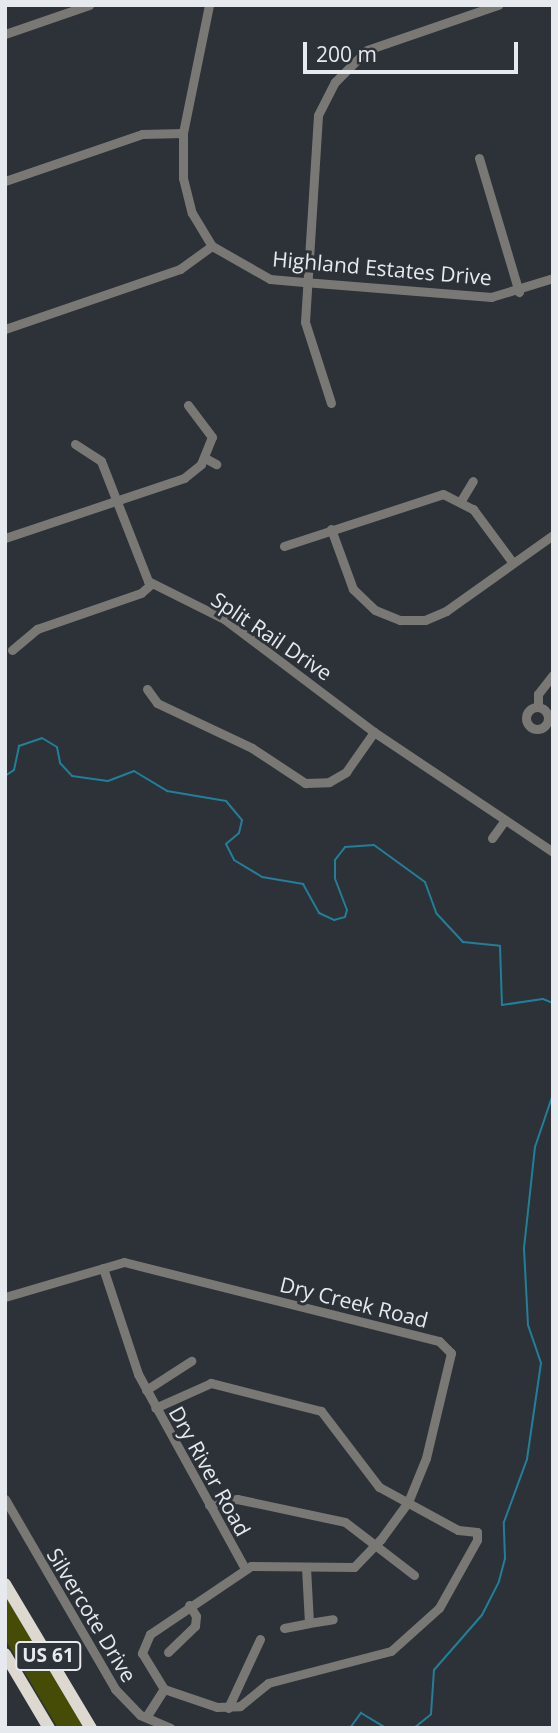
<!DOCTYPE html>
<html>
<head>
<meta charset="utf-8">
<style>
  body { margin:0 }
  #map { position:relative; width:558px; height:1733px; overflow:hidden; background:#2c3238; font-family:"Open Sans",sans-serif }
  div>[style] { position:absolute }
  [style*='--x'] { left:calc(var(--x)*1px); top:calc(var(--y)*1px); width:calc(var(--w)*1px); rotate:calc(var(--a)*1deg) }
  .green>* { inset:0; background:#464b06 }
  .stream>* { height:2px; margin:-1px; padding:0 1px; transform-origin:1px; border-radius:1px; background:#227f99 }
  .minor>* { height:9px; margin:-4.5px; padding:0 4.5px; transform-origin:4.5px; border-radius:4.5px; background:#797874 }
  .minor>.ring { margin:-4.5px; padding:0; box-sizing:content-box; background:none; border:9px solid #797874; border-radius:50% }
  .highway>* { height:12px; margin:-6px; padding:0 6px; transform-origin:6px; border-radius:6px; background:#ded9d0 }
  span { translate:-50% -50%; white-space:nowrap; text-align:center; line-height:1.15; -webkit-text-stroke:6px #2c3238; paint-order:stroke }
  .shield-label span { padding:2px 5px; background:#2c3238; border:2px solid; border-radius:5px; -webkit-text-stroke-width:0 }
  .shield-label { font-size:19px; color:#e6e9ee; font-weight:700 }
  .street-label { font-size:21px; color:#e6e9ee }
  .frame { position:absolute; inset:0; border:7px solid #e6e9ee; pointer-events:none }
  .scale { position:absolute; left:303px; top:42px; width:215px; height:32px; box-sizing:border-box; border:4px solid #e6e9ee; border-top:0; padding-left:9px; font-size:21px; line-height:24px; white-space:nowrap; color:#e6e9ee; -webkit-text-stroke:5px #2c3238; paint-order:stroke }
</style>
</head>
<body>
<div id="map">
  <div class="green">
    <i style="clip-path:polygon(5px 1594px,85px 1728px,58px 1728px,38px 1695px,5px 1639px)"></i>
  </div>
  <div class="stream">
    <i style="--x:5;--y:776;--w:11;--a:-34"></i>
    <i style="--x:14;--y:770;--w:25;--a:-78"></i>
    <i style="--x:19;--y:746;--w:24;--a:-19"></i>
    <i style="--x:42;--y:738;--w:17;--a:31"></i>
    <i style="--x:57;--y:747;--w:16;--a:79"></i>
    <i style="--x:60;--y:763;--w:18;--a:47"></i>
    <i style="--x:72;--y:776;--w:36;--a:8"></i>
    <i style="--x:108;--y:781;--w:28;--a:-21"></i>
    <i style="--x:134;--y:771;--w:39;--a:31"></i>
    <i style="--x:167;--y:791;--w:60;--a:9.6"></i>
    <i style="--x:226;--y:801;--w:25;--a:50"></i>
    <i style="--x:242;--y:820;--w:13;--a:103"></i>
    <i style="--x:239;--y:833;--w:17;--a:140"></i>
    <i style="--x:226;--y:844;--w:18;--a:63"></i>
    <i style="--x:234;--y:860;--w:33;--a:31"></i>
    <i style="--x:262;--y:877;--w:42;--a:9.7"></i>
    <i style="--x:303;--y:884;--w:33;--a:61"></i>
    <i style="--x:319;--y:913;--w:17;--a:25"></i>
    <i style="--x:334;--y:920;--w:11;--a:-15"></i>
    <i style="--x:345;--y:917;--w:7;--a:-74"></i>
    <i style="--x:347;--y:910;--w:34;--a:-111"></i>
    <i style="--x:335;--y:878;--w:18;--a:-90"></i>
    <i style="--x:335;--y:860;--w:16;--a:-52"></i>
    <i style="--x:345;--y:847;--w:29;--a:-4"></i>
    <i style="--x:374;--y:845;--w:63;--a:36"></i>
    <i style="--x:425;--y:882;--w:33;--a:70"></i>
    <i style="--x:436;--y:913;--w:40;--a:47"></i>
    <i style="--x:463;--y:942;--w:37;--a:6"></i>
    <i style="--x:500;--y:946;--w:59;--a:88.1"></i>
    <i style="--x:502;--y:1005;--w:41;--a:-8.3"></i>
    <i style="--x:543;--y:999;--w:11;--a:22"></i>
    <i style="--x:350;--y:1728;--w:19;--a:-54"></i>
    <i style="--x:361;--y:1713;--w:29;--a:31"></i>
    <i style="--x:414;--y:1728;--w:22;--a:-39"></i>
    <i style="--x:431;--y:1714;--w:44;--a:-86.1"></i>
    <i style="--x:434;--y:1670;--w:73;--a:-48.9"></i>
    <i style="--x:482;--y:1615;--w:38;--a:-63"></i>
    <i style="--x:499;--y:1581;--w:23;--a:-75"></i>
    <i style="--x:505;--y:1559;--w:37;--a:-92"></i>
    <i style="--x:504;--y:1522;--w:67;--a:-69.9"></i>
    <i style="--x:527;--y:1459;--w:97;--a:-81.7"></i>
    <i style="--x:541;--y:1363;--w:40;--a:-108.9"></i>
    <i style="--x:528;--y:1325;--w:77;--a:-93"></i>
    <i style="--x:524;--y:1248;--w:102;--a:-83.8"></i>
    <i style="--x:535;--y:1147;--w:56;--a:-71.2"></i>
  </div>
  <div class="minor">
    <i style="--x:209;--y:5;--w:131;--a:101.5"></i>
    <i style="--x:183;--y:133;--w:45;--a:90"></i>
    <i style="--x:183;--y:178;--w:36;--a:76"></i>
    <i style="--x:192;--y:213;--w:39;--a:59"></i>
    <i style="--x:212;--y:246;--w:67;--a:29.6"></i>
    <i style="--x:270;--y:279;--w:34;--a:5"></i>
    <i style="--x:304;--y:282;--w:188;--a:4.6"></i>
    <i style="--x:491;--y:297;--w:65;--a:-17"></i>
    <i style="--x:5;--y:34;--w:89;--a:-19"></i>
    <i style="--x:479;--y:158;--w:140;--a:73.4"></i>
    <i style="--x:5;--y:181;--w:145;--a:-18.9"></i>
    <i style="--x:142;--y:134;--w:41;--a:-1.4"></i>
    <i style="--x:5;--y:329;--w:185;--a:-18.9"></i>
    <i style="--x:180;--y:269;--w:39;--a:-36"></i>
    <i style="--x:331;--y:403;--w:85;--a:-107.8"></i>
    <i style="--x:305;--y:322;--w:207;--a:-86.4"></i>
    <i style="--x:318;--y:115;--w:37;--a:-63"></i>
    <i style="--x:335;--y:82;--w:45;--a:-45"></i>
    <i style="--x:367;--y:50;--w:139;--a:-19"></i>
    <i style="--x:75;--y:444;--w:31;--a:33"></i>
    <i style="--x:101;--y:461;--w:129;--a:68.6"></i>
    <i style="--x:148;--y:581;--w:85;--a:26.6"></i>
    <i style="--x:224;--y:619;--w:188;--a:37"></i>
    <i style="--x:374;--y:732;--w:216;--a:33.8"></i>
    <i style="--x:205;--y:458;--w:13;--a:29"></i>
    <i style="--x:462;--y:499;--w:21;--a:-59"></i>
    <i style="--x:331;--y:529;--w:64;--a:69.9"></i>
    <i style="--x:353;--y:589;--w:30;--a:44"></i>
    <i style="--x:375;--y:610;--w:27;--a:22"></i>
    <i style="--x:400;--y:620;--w:25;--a:0"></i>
    <i style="--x:425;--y:620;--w:23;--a:-23"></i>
    <i style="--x:446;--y:611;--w:131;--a:-35.4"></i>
    <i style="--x:5;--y:538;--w:189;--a:-18.5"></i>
    <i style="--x:184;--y:478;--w:22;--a:-39"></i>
    <i style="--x:201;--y:464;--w:29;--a:-68"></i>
    <i style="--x:212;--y:437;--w:40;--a:-127"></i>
    <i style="--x:284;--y:546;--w:167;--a:-18.1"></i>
    <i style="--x:443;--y:494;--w:34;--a:27"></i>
    <i style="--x:473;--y:509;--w:67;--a:53.5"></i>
    <i style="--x:12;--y:650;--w:33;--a:-40"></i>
    <i style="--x:37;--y:629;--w:110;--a:-19.1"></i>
    <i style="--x:141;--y:593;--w:13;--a:-42"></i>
    <i style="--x:147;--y:689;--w:17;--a:54"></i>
    <i style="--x:157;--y:703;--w:105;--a:25.3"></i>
    <i style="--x:252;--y:748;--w:64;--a:33.4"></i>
    <i style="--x:305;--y:783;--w:24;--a:-2"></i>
    <i style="--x:329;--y:782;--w:20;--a:-30"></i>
    <i style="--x:346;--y:772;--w:49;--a:-55"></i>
    <i style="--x:538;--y:707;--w:13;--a:-90"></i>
    <i style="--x:538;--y:694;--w:24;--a:-52"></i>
    <i class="ring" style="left:526px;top:707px;width:13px;height:13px"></i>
    <i style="--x:492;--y:838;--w:22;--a:-54"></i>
    <i style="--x:103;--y:1268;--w:112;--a:71.7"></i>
    <i style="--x:138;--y:1374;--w:222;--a:61.2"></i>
    <i style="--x:5;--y:1297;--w:124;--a:-16.4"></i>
    <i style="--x:124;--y:1262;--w:325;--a:14.1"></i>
    <i style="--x:439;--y:1341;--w:17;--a:45"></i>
    <i style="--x:451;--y:1353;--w:108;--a:103.4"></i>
    <i style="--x:426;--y:1458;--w:48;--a:112.2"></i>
    <i style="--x:408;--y:1502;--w:46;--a:126.1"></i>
    <i style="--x:381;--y:1539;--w:39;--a:134"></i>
    <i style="--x:354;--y:1567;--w:103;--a:-179.4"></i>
    <i style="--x:251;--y:1566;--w:122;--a:146"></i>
    <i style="--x:150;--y:1634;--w:21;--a:113"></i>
    <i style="--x:142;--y:1653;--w:42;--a:58.6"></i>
    <i style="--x:164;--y:1689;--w:30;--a:123"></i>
    <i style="--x:146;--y:1390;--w:54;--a:-32.8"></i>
    <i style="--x:5;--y:1499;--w:220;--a:59.9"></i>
    <i style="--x:115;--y:1689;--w:36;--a:46"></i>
    <i style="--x:140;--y:1715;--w:33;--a:23"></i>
    <i style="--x:209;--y:1505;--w:29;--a:-12"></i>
    <i style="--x:237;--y:1499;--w:110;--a:12"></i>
    <i style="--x:345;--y:1522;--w:87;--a:37.5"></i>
    <i style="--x:309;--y:1623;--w:24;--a:-9"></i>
    <i style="--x:284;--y:1628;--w:25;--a:-11"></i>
    <i style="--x:309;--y:1623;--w:56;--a:-93.1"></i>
    <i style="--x:168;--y:1652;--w:37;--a:-44"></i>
    <i style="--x:195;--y:1626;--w:10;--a:-84"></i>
    <i style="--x:196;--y:1616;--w:13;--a:-122"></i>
    <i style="--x:228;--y:1708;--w:76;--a:-65.1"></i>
    <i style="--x:147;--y:1716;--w:32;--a:-58"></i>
    <i style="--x:164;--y:1689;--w:56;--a:18.8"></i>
    <i style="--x:217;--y:1707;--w:23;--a:-2"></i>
    <i style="--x:240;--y:1706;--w:36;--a:-39"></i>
    <i style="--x:268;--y:1683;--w:127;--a:-14.6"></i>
    <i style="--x:391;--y:1651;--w:64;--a:-41.9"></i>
    <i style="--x:439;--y:1608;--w:78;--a:-60.8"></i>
    <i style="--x:477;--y:1540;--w:8;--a:-90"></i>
    <i style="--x:477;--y:1532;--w:19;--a:-174"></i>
    <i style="--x:458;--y:1530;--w:90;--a:-151.4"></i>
    <i style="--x:379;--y:1487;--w:96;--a:-127.3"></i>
    <i style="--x:321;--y:1411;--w:114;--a:-165.7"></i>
    <i style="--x:211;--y:1383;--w:61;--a:155.9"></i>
  </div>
  <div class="highway">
    <i style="--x:5;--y:1584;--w:168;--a:59.2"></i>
    <i style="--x:5;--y:1654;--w:86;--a:59.3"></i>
  </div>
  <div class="shield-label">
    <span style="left:48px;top:1656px">US 61</span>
  </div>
  <div class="street-label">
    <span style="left:382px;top:268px;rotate:5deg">Highland Estates Drive</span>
    <span style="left:272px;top:636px;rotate:34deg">Split Rail Drive</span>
    <span style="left:354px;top:1302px;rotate:14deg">Dry Creek Road</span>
    <span style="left:210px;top:1471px;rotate:61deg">Dry River Road</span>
    <span style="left:92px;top:1615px;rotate:59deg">Silvercote Drive</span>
  </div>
  <div class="frame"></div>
  <div class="scale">200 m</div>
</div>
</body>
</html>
